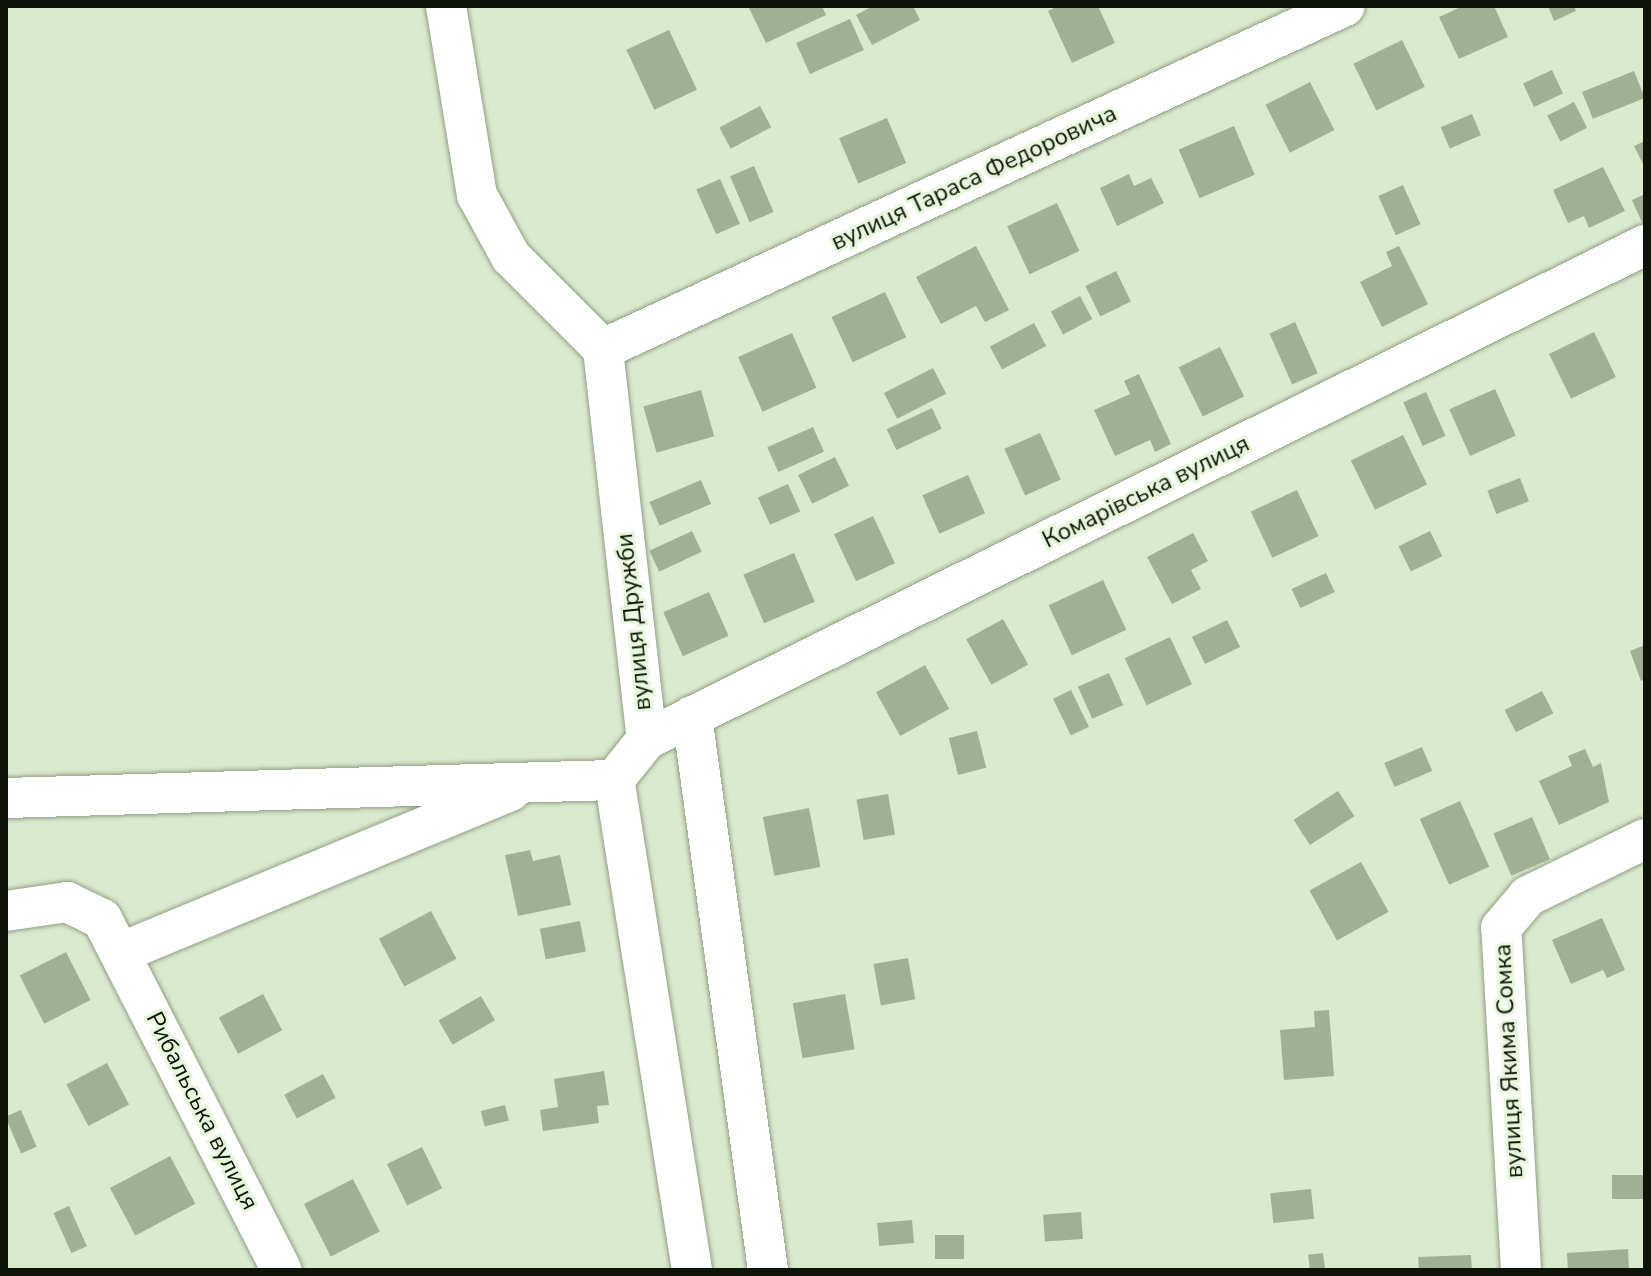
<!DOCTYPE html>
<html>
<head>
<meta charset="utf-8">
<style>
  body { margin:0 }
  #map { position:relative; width:1651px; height:1276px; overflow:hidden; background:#daeacd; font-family:"Nunito Sans",sans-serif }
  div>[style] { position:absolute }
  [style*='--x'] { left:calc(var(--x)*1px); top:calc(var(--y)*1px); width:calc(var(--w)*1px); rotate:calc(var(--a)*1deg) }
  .building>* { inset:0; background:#a0b094; transform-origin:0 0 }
  .roads { filter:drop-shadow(0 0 2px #909f84) drop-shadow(0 0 2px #909f84) }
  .street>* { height:40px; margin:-20px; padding:0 20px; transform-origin:20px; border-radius:20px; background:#fff }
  span { translate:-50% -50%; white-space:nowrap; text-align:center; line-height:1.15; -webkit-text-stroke:6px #e7f7da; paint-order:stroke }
  .street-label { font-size:24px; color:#0e1309 }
  .frame { position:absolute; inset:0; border:8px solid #0e1309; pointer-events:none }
</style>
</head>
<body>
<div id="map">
  <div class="building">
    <i style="clip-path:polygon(748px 6px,822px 6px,826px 15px,766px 43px)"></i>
    <i style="clip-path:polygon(873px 6px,913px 6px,920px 20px,872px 45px,856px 15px)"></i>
    <i style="clip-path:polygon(1058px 6px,1098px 6px,1115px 43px,1072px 63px,1048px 11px)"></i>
    <i style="clip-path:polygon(1463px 6px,1494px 6px,1508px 37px,1459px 59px,1439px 17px)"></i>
    <i style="clip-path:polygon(1548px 6px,1574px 6px,1576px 11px,1554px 21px)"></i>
    <i style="left:850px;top:19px;width:34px;height:59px;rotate:66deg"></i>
    <i style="left:669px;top:30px;width:66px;height:47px;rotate:65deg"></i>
    <i style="left:1402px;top:40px;width:52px;height:54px;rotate:64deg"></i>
    <i style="left:1552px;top:70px;width:26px;height:32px;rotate:65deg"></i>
    <i style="left:1634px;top:71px;width:29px;height:56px;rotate:68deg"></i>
    <i style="left:1310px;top:82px;width:54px;height:50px;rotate:63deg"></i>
    <i style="left:1574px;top:102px;width:29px;height:30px;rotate:63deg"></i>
    <i style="left:760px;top:106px;width:24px;height:46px;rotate:62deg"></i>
    <i style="left:1472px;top:114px;width:23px;height:34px;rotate:67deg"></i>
    <i style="left:887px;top:118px;width:49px;height:52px;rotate:67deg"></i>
    <i style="left:1234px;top:126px;width:53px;height:60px;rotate:67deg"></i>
    <i style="clip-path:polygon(1645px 141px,1645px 168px,1634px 146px)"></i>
    <i style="left:754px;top:166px;width:50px;height:26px;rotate:67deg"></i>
    <i style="clip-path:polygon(1603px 167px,1625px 211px,1589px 228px,1584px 216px,1568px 223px,1553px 190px)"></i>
    <i style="clip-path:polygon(1129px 174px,1134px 186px,1151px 178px,1164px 203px,1117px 226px,1100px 188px)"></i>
    <i style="left:720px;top:179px;width:49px;height:26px;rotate:66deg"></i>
    <i style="left:1403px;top:185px;width:43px;height:27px;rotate:66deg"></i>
    <i style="clip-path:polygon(1645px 194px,1645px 229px,1632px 200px)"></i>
    <i style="left:1057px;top:203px;width:53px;height:55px;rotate:65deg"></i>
    <i style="clip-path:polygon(976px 246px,1009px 310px,985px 322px,976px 306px,941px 324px,916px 277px)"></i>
    <i style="clip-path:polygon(1399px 246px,1428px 304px,1382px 327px,1360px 282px,1392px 266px,1386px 252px)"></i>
    <i style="left:1116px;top:271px;width:34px;height:34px;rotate:64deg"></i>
    <i style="left:885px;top:292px;width:50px;height:59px;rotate:65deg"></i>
    <i style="left:1080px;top:296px;width:26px;height:33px;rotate:62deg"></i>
    <i style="left:1295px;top:322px;width:56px;height:28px;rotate:66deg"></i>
    <i style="left:1034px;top:323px;width:26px;height:50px;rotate:62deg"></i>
    <i style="left:1594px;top:332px;width:50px;height:50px;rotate:64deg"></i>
    <i style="left:792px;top:333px;width:60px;height:59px;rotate:66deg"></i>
    <i style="left:1220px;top:347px;width:55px;height:46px;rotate:64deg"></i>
    <i style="left:933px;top:368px;width:29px;height:55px;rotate:63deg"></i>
    <i style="clip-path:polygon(1139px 374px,1171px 444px,1155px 452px,1150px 440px,1115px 456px,1094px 410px,1130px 394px,1124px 381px)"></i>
    <i style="left:1495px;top:389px;width:51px;height:50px;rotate:66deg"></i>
    <i style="left:701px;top:390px;width:48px;height:60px;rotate:74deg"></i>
    <i style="left:1426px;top:392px;width:48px;height:25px;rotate:66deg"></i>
    <i style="left:932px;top:408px;width:23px;height:50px;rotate:65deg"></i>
    <i style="left:813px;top:427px;width:27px;height:50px;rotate:66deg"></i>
    <i style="left:1040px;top:433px;width:51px;height:39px;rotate:66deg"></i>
    <i style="left:1403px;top:435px;width:55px;height:58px;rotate:64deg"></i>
    <i style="left:835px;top:457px;width:32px;height:41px;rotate:64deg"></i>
    <i style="left:968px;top:475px;width:42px;height:50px;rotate:66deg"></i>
    <i style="left:1520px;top:478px;width:25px;height:35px;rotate:69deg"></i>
    <i style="left:701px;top:480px;width:26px;height:56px;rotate:67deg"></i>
    <i style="left:788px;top:484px;width:30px;height:33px;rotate:66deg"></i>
    <i style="left:1297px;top:490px;width:51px;height:51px;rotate:65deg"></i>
    <i style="left:873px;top:516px;width:52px;height:43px;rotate:65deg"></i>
    <i style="left:692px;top:531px;width:23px;height:47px;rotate:65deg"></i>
    <i style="left:1430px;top:531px;width:28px;height:35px;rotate:64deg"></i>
    <i style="clip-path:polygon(1193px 533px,1208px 561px,1191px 570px,1201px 589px,1172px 604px,1147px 557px)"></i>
    <i style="left:794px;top:553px;width:53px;height:55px;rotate:67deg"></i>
    <i style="left:1326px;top:573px;width:21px;height:38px;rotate:65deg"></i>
    <i style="left:1103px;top:580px;width:55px;height:60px;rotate:65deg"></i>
    <i style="left:709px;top:592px;width:48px;height:50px;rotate:66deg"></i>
    <i style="left:1003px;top:619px;width:52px;height:42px;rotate:61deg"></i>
    <i style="left:1227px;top:620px;width:30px;height:39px;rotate:64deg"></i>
    <i style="left:1170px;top:637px;width:52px;height:50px;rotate:65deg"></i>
    <i style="clip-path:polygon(1645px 645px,1645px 679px,1641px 681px,1630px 651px)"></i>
    <i style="left:925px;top:665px;width:50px;height:56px;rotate:61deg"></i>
    <i style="left:1109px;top:673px;width:35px;height:34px;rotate:66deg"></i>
    <i style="left:1071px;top:690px;width:41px;height:20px;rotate:64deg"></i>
    <i style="left:1542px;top:691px;width:25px;height:42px;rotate:63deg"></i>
    <i style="left:977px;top:731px;width:38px;height:29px;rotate:76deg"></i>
    <i style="left:1422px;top:747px;width:26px;height:41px;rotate:67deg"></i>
    <i style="clip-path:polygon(1585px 749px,1593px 767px,1601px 763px,1609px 802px,1559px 825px,1539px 781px,1572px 766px,1568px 756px)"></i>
    <i style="left:1338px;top:791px;width:30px;height:53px;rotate:57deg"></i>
    <i style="left:888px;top:794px;width:41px;height:32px;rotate:80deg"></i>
    <i style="left:1460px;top:801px;width:72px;height:44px;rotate:66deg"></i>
    <i style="left:809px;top:808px;width:60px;height:47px;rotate:79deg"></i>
    <i style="left:1532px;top:817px;width:46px;height:42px;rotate:67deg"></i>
    <i style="clip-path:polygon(530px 850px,533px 861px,560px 855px,571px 905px,518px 916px,505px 855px)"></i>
    <i style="left:1361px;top:862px;width:57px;height:59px;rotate:61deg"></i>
    <i style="left:431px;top:911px;width:54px;height:59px;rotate:62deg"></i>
    <i style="clip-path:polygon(1602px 918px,1625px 970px,1607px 978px,1603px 970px,1571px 984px,1552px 940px)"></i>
    <i style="left:580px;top:921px;width:31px;height:41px;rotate:79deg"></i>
    <i style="left:66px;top:952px;width:54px;height:52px;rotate:63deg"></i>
    <i style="left:908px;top:958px;width:42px;height:35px;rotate:80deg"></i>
    <i style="left:263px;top:994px;width:41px;height:50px;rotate:62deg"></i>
    <i style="left:845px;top:994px;width:56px;height:53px;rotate:80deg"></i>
    <i style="left:481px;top:996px;width:28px;height:49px;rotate:60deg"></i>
    <i style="clip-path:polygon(1329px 1010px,1334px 1076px,1284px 1080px,1280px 1030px,1315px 1027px,1314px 1011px)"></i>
    <i style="left:107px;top:1063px;width:47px;height:46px;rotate:62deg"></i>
    <i style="clip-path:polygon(604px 1071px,609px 1105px,597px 1106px,599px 1123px,543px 1131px,540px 1110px,558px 1107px,554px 1079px)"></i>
    <i style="left:323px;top:1074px;width:27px;height:44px;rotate:62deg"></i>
    <i style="left:505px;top:1105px;width:16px;height:25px;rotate:76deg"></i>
    <i style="left:21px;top:1110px;width:40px;height:17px;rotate:67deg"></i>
    <i style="left:422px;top:1147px;width:46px;height:39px;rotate:64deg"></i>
    <i style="left:170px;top:1156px;width:54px;height:68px;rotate:62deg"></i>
    <i style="left:1645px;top:1175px;width:24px;height:33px;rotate:90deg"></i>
    <i style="left:353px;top:1179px;width:59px;height:55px;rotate:63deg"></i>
    <i style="left:1311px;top:1189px;width:30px;height:41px;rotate:84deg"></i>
    <i style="left:69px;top:1206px;width:44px;height:17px;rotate:66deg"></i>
    <i style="left:1081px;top:1212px;width:27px;height:38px;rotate:86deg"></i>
    <i style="left:912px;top:1220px;width:23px;height:35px;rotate:85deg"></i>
    <i style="left:964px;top:1235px;width:24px;height:29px;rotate:90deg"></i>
    <i style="clip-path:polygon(1628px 1249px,1629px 1270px,1568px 1270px,1567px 1253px)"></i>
    <i style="left:1323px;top:1253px;width:17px;height:15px;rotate:83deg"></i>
    <i style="clip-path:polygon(1471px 1255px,1472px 1270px,1419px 1270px,1418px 1257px)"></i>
  </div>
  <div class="roads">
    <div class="street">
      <i style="--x:446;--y:6;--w:192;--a:80.7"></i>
      <i style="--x:477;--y:195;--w:71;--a:61.3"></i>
      <i style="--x:511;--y:257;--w:130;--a:45"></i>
      <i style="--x:603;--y:349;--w:392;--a:83.6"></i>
      <i style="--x:603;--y:349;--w:817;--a:-24.81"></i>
      <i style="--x:692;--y:716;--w:559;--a:82.19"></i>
      <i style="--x:6;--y:798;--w:608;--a:-1.7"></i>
      <i style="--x:6;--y:911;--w:62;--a:-8.4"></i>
      <i style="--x:67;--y:902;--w:39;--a:26"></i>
      <i style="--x:102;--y:919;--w:394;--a:62.9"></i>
      <i style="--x:122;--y:952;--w:420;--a:-22.5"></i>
      <i style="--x:692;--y:1270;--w:496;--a:-99"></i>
      <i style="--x:614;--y:780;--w:53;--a:-51.2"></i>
      <i style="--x:647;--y:739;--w:1114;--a:-26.33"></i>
      <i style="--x:1521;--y:1270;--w:343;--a:-93.3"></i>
      <i style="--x:1501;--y:928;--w:42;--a:-49.8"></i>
      <i style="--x:1528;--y:896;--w:130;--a:-26"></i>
    </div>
  </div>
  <div class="street-label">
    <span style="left:974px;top:178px;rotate:-25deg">вулиця Тараса Федоровича</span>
    <span style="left:1146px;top:492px;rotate:-26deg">Комарівська вулиця</span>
    <span style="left:634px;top:622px;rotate:-96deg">вулиця Дружби</span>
    <span style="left:1509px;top:1061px;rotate:-93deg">вулиця Якима Сомка</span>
    <span style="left:202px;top:1111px;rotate:63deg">Рибальська вулиця</span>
  </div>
  <div class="frame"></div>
</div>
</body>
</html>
